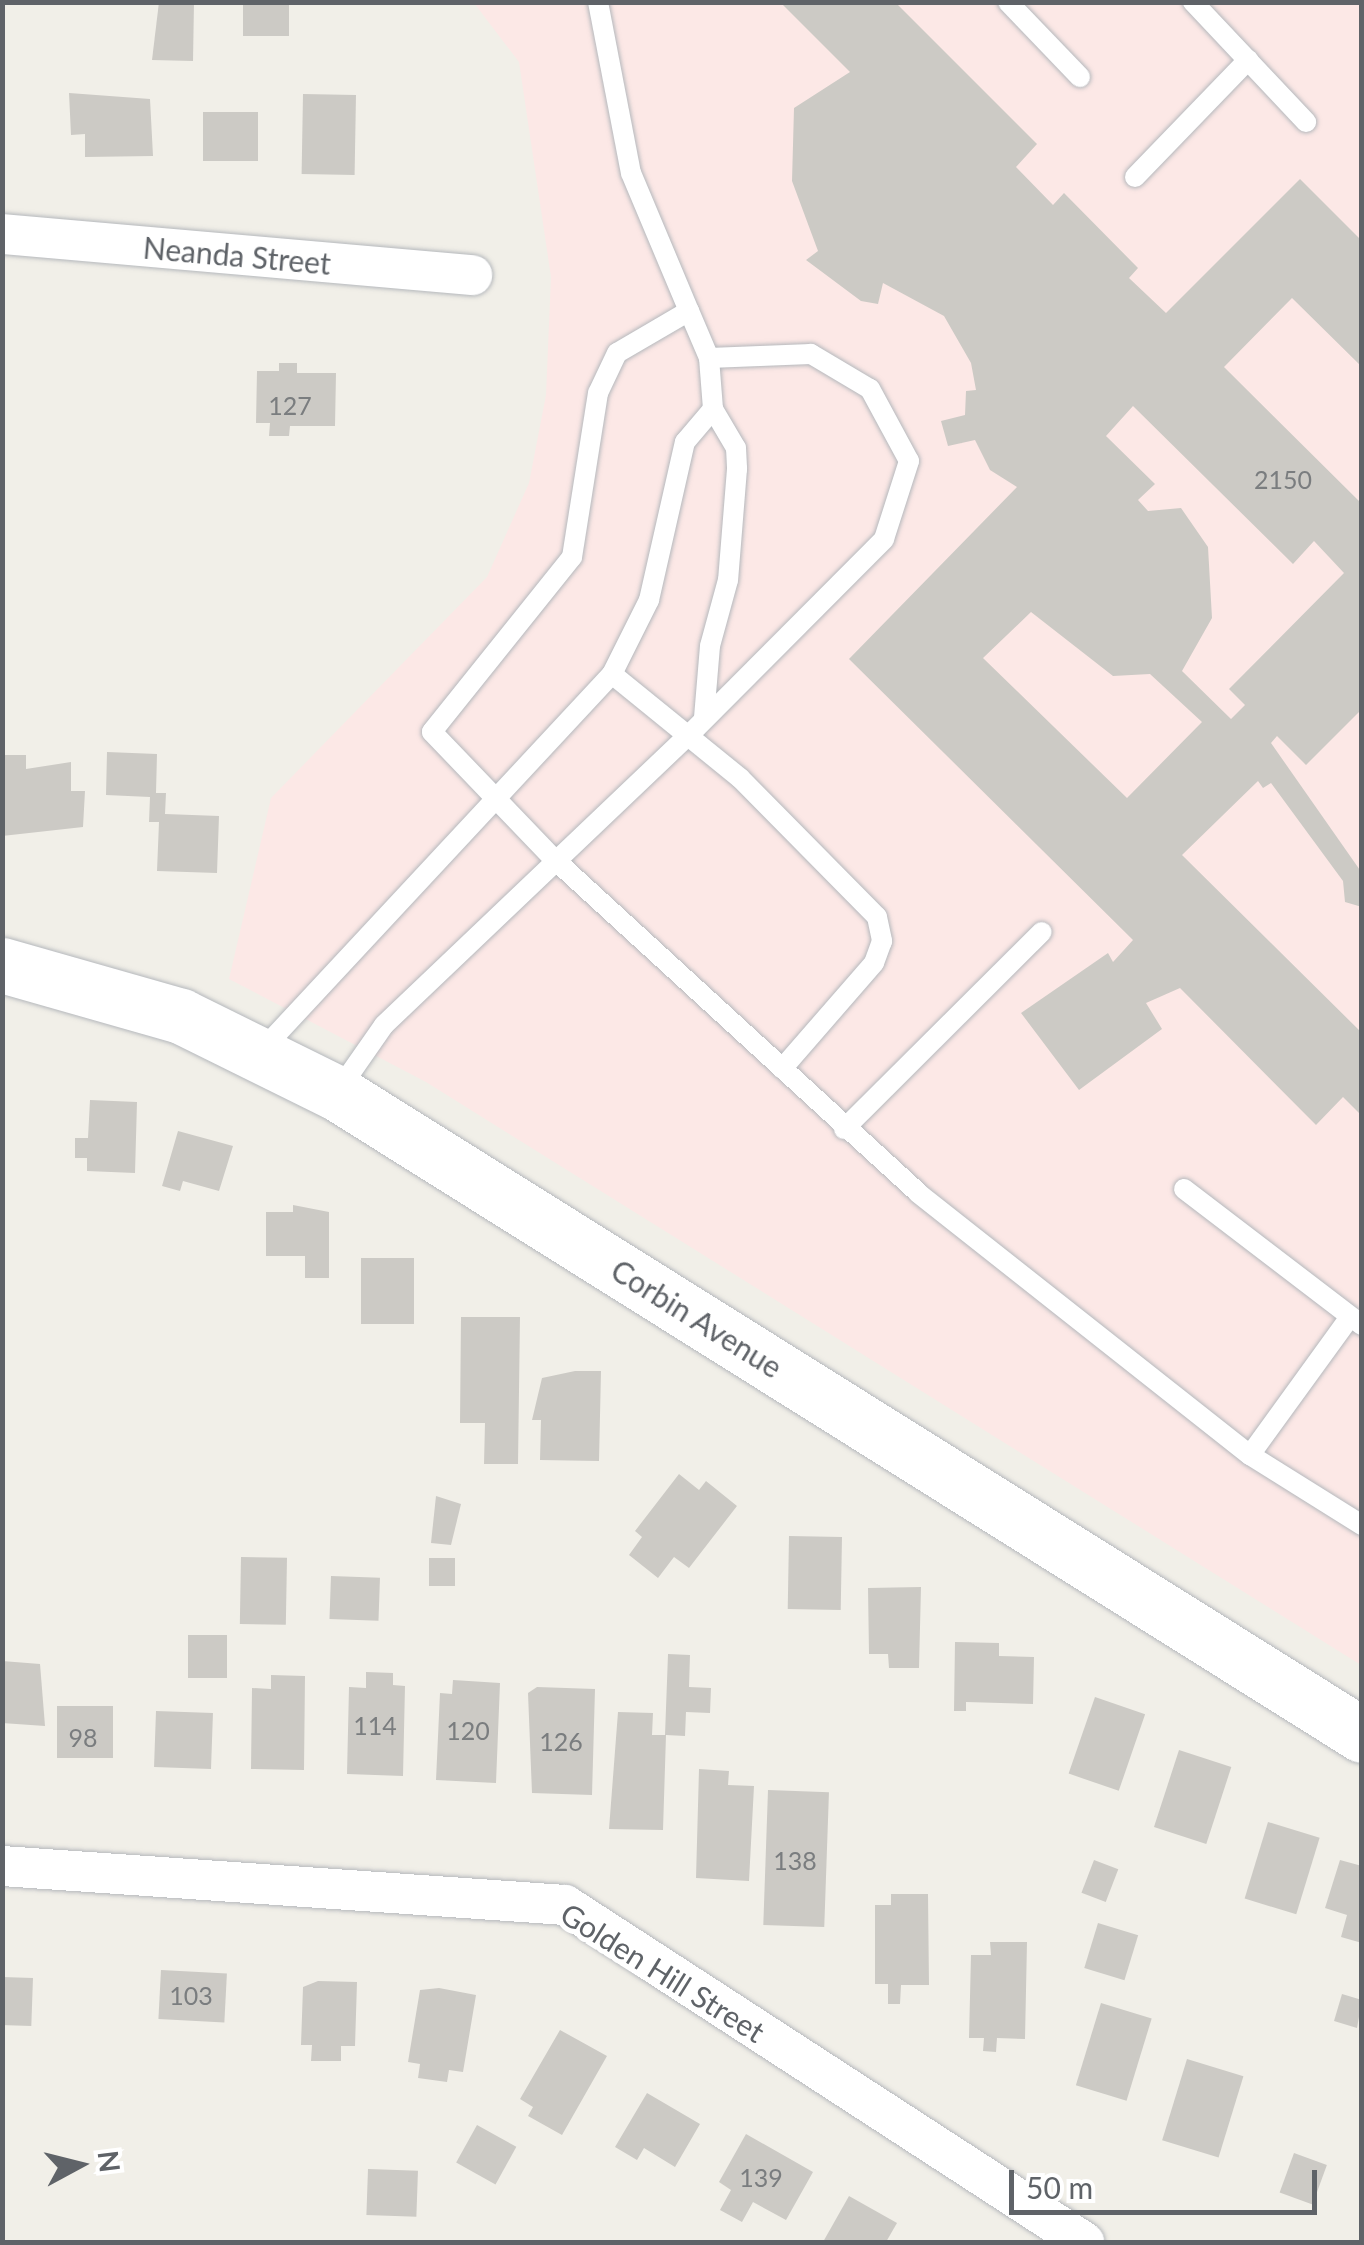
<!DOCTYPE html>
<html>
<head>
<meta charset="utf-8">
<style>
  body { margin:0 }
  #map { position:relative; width:1364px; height:2245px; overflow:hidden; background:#f1efe8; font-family:Lato,sans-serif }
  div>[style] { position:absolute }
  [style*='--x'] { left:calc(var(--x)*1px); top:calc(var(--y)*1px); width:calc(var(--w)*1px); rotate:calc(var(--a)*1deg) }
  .medical>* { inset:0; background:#fce8e6 }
  .building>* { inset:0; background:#cccac5; transform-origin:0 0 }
  .roads { filter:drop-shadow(0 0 2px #b5b8bc) drop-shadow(0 0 2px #b5b8bc) }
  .service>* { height:20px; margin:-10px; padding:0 10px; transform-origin:10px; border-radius:10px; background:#fff }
  .minor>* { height:40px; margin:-20px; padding:0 20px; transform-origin:20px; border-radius:20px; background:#fff }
  .secondary>* { height:55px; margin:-27.5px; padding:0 27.5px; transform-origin:27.5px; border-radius:27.5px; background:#fff }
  span { translate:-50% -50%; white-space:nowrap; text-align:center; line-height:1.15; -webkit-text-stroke:10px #fff; paint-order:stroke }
  .number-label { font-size:25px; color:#7a7d7f }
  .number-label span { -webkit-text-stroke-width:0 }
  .street-label { font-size:30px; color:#5f6368 }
  .frame { position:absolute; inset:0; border:5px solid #5f6368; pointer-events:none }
  .north { position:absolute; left:30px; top:2115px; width:100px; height:100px; -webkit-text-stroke:8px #fff; paint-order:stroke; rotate:83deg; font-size:28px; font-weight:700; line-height:40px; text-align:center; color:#5f6368 }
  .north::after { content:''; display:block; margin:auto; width:35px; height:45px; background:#5f6368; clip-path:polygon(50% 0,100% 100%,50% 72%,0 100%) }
  .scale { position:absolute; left:1009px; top:2170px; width:308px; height:45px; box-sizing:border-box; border:5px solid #5f6368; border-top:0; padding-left:12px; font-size:30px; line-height:35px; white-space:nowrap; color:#5f6368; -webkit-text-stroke:8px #fff; paint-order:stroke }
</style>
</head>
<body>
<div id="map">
  <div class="medical">
    <i style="clip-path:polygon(474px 3px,1361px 3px,1361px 1665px,426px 1082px,229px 979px,271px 798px,487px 577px,529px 483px,546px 395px,551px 277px,519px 62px)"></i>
  </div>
  <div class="building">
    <i style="clip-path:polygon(159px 2px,194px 2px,193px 61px,152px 60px)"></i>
    <i style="left:243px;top:2px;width:46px;height:34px"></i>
    <i style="clip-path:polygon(evenodd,780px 2px,895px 2px,1037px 144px,1016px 167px,1053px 205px,1064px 193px,1138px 268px,1129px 278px,1166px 313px,1300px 179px,1362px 241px,1362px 367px,1292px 298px,1224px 367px,1362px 504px,1362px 709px,1306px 765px,1277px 736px,1271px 743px,1362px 873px,1362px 907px,1345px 902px,1343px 881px,1271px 783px,1263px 788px,1258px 781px,1182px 855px,1362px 1033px,1362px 1116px,1343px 1097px,1316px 1125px,1180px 988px,1146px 1003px,1162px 1029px,1079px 1090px,1021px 1013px,1108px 953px,1113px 962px,1133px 940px,849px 659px,1017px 487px,990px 470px,975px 440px,948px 446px,941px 421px,965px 415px,966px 391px,976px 390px,971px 363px,944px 316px,883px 283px,878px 304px,861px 301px,806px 260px,818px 251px,792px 181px,794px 108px,850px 72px,780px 2px,1133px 406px,1293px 564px,1314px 541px,1344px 573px,1229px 689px,1245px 705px,1231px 719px,1182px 671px,1212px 618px,1208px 547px,1181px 508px,1148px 511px,1138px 500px,1155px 484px,1106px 436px,1133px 406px,780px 2px,1031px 612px,1113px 676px,1150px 674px,1202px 722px,1127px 798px,983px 658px,1031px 612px)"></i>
    <i style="clip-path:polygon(69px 93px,150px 99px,153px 156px,85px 157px,85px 134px,71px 135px)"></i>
    <i style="left:303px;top:94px;width:53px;height:80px;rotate:1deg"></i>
    <i style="left:258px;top:112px;width:49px;height:55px;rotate:90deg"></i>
    <i style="clip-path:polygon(279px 363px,297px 363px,297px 373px,336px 373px,335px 426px,290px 426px,289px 436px,269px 436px,270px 423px,256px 423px,257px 371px,279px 371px)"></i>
    <i style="clip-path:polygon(107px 752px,157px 754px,156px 793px,166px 793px,165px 814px,219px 816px,217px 873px,157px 871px,159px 822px,149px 822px,150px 797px,106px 795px)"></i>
    <i style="clip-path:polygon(2px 755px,26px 755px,26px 769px,71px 762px,71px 791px,85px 791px,83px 827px,2px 836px)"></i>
    <i style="clip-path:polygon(90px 1100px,137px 1102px,135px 1173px,87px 1171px,87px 1158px,75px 1158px,75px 1138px,88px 1138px)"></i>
    <i style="clip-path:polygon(178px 1131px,233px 1146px,219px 1191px,183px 1181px,180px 1191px,162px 1186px)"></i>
    <i style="clip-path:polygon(293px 1205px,329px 1212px,329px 1278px,305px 1278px,305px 1256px,266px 1256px,266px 1212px,293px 1212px)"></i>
    <i style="left:361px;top:1258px;width:53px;height:66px"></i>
    <i style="clip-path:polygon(461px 1317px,520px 1317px,518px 1464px,484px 1464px,485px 1423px,460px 1423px)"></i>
    <i style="clip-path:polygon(575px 1371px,601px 1371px,599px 1461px,540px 1460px,541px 1420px,532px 1420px,542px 1378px)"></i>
    <i style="clip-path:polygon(679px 1474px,699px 1490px,706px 1481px,737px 1506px,689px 1568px,674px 1557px,658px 1578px,629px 1555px,642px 1537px,635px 1531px)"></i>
    <i style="clip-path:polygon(436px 1496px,461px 1504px,451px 1545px,431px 1543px)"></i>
    <i style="left:789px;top:1536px;width:53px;height:73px;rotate:1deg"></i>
    <i style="left:241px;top:1557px;width:46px;height:67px;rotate:1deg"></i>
    <i style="left:455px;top:1558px;width:28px;height:26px;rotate:90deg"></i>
    <i style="left:331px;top:1576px;width:49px;height:43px;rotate:2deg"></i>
    <i style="clip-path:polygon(921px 1587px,919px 1668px,889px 1668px,888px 1654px,869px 1654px,868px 1588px)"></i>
    <i style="left:227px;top:1635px;width:43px;height:39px;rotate:90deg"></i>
    <i style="clip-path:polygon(955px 1642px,999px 1643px,999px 1656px,1034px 1657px,1033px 1704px,966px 1702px,966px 1711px,954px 1711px)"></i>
    <i style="clip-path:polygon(668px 1654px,690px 1655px,689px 1687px,711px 1688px,710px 1713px,686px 1712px,685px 1736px,666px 1735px,663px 1830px,609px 1829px,618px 1712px,653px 1713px,652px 1735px,665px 1735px)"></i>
    <i style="clip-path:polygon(2px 1661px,40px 1664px,45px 1726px,2px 1723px)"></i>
    <i style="clip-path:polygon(366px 1672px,393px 1673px,393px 1685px,405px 1686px,403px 1776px,347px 1774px,349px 1687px,366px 1688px)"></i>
    <i style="clip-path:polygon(271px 1675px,305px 1676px,304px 1770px,251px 1769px,252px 1688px,271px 1689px)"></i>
    <i style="clip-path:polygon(453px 1680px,500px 1683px,496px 1783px,436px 1780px,440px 1693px,452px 1694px)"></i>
    <i style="clip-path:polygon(537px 1687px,595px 1689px,592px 1795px,532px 1793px,528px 1693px)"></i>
    <i style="left:1095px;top:1697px;width:53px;height:81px;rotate:19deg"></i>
    <i style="left:57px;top:1706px;width:56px;height:52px"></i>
    <i style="left:156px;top:1711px;width:57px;height:56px;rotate:2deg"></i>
    <i style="left:1179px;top:1750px;width:55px;height:81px;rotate:18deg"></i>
    <i style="clip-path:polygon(699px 1769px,729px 1771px,728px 1785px,754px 1786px,749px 1881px,696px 1878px)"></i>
    <i style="left:768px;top:1790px;width:61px;height:135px;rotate:2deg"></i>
    <i style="left:1268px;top:1822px;width:54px;height:80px;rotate:17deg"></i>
    <i style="left:1094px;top:1860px;width:26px;height:35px;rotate:21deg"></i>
    <i style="clip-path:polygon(1340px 1860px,1362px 1866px,1362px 1943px,1341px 1937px,1347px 1915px,1325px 1908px)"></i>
    <i style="clip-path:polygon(891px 1894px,928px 1894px,929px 1985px,901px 1985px,900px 2004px,888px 2004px,888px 1984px,875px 1984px,875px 1905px,891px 1905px)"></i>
    <i style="left:1098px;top:1923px;width:42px;height:47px;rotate:17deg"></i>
    <i style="clip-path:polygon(990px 1942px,1027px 1942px,1025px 2039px,997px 2038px,996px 2052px,983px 2051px,984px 2038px,969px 2038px,971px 1955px,991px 1955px)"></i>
    <i style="left:161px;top:1970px;width:66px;height:49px;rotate:3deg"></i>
    <i style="left:2px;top:1977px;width:31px;height:48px;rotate:2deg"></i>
    <i style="clip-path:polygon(318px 1981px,357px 1982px,355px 2046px,341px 2046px,341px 2061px,311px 2061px,312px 2045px,301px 2045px,303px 1987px)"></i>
    <i style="clip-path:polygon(439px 1988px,476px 1995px,463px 2072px,449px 2070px,447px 2082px,418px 2078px,420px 2064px,408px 2062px,420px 1990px)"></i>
    <i style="clip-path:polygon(1342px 1994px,1362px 2000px,1357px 2028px,1334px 2021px)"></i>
    <i style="left:1101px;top:2003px;width:53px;height:86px;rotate:17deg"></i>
    <i style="clip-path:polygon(560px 2030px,607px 2056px,562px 2135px,528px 2116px,533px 2107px,520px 2099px)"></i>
    <i style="left:1187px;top:2059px;width:59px;height:85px;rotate:17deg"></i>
    <i style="clip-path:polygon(647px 2093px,700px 2124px,675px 2167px,644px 2148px,637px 2160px,615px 2147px)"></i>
    <i style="left:477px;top:2125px;width:45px;height:43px;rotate:29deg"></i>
    <i style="clip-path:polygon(746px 2134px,813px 2172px,786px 2220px,753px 2202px,742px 2222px,720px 2210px,731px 2190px,719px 2182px)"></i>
    <i style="left:1294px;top:2153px;width:35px;height:42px;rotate:20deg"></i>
    <i style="left:368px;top:2169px;width:50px;height:46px;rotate:2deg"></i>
    <i style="clip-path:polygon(849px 2196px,897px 2223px,886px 2242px,823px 2242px)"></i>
  </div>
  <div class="roads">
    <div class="service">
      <i style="--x:598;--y:2;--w:174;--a:79.1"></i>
      <i style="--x:631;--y:173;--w:150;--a:67.2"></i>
      <i style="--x:689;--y:311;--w:83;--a:149.7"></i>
      <i style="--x:617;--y:353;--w:44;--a:115.4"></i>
      <i style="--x:598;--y:393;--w:166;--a:99"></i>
      <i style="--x:572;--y:557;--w:224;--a:128.7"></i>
      <i style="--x:432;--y:732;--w:176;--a:46.2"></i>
      <i style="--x:554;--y:859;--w:494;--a:42.5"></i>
      <i style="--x:918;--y:1193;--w:423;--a:38.3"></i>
      <i style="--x:1250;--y:1455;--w:132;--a:32"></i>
      <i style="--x:1008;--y:2;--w:104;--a:46.2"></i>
      <i style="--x:1193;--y:2;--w:165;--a:46.7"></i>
      <i style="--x:1135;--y:177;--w:163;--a:-46"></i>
      <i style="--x:689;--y:311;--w:51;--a:66.9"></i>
      <i style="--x:612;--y:674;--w:165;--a:39.1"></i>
      <i style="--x:740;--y:778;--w:195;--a:45.4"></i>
      <i style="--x:877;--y:917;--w:25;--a:78"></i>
      <i style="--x:882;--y:941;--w:23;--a:110"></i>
      <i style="--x:874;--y:963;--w:140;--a:131"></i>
      <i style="--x:261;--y:1051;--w:515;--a:-47.05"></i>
      <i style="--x:612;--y:674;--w:83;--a:-63.4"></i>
      <i style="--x:649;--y:600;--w:162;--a:-77.2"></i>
      <i style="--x:685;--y:442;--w:43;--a:-49.7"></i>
      <i style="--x:338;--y:1091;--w:80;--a:-55.1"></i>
      <i style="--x:384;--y:1025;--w:422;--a:-43.6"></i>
      <i style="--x:690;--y:734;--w:275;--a:-45.1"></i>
      <i style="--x:884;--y:539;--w:82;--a:-72.2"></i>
      <i style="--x:909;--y:461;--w:82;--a:-118.4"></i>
      <i style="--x:870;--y:389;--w:69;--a:-149.3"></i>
      <i style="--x:811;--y:354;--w:102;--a:177.8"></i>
      <i style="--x:709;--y:358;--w:51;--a:85.5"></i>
      <i style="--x:713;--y:409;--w:45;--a:59.5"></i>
      <i style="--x:736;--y:448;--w:21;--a:87"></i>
      <i style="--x:737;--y:469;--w:111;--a:94.6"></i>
      <i style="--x:728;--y:580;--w:68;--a:105.3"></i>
      <i style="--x:710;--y:646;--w:72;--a:94.8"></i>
      <i style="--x:844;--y:1129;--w:279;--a:-44.9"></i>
      <i style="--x:1184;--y:1189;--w:224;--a:37.4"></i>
      <i style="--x:1250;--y:1455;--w:170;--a:-54.1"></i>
    </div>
    <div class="minor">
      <i style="--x:2;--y:234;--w:472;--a:5"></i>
      <i style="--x:2;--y:1866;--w:564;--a:3.96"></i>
      <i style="--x:565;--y:1905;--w:619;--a:33"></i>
    </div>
    <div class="secondary">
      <i style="--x:2;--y:965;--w:186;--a:15.9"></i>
      <i style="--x:181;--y:1016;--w:174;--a:26.3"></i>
      <i style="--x:337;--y:1093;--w:1209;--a:32.06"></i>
    </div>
  </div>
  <div class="number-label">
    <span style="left:290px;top:405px">127</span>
    <span style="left:1283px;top:479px">2150</span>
    <span style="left:375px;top:1725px">114</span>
    <span style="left:468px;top:1730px">120</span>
    <span style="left:83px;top:1737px">98</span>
    <span style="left:561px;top:1741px">126</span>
    <span style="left:795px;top:1860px">138</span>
    <span style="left:191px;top:1995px">103</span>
    <span style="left:761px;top:2177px">139</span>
  </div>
  <div class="street-label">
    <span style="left:237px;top:255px;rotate:5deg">Neanda Street</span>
    <span style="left:697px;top:1318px;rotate:32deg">Corbin Avenue</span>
    <span style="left:663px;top:1972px;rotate:32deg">Golden Hill Street</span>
  </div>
  <div class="frame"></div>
  <div class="north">N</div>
  <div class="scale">50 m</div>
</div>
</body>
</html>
